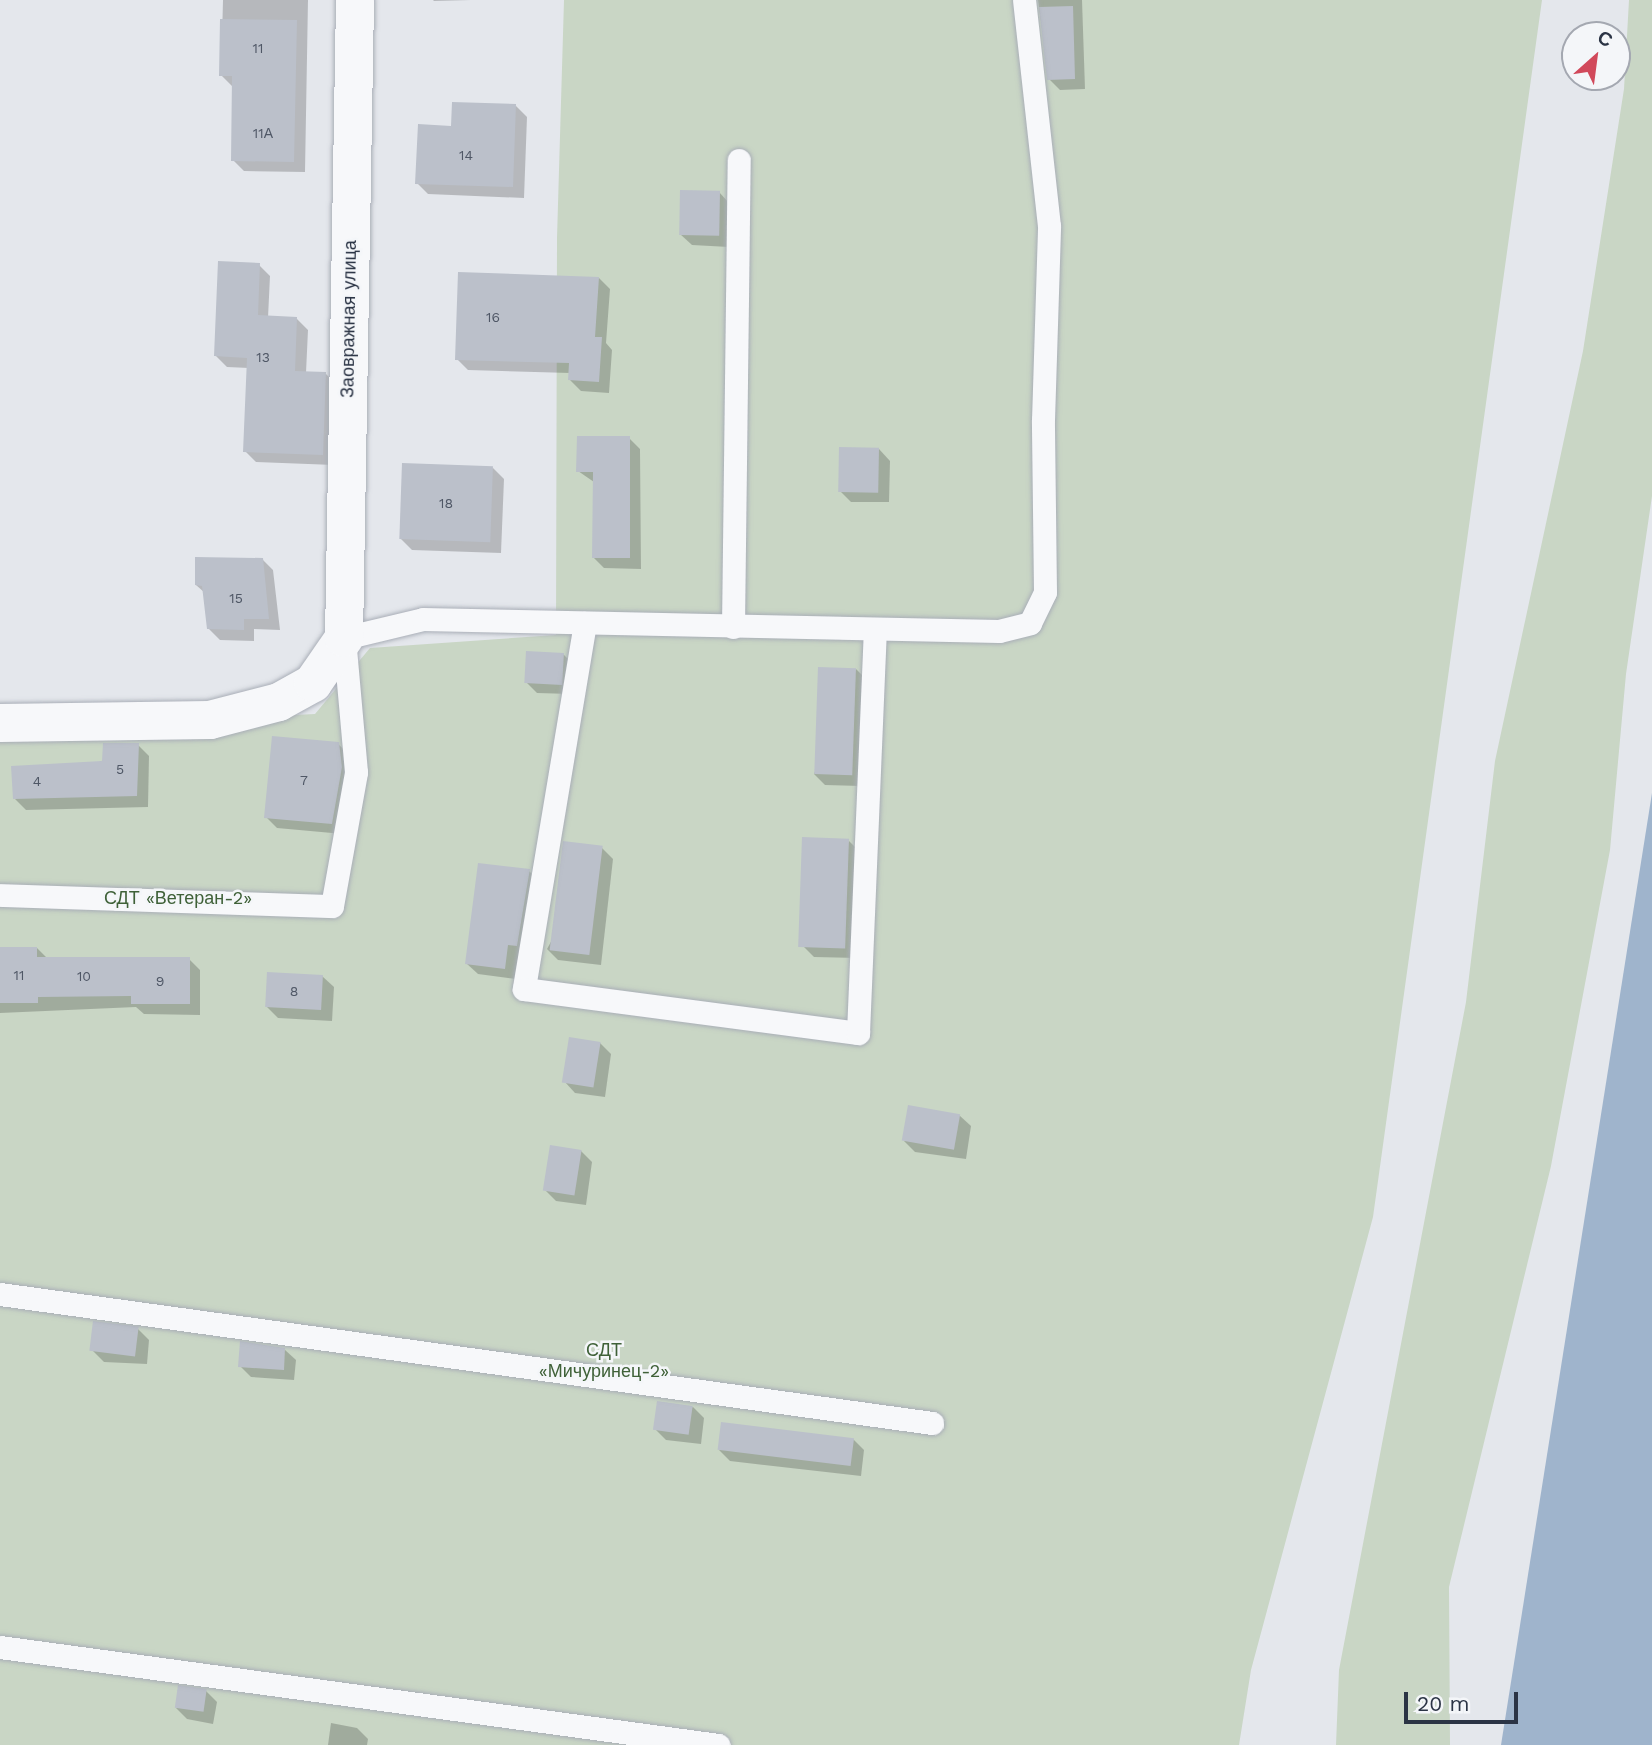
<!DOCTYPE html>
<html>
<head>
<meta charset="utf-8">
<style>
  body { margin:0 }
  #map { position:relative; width:1652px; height:1745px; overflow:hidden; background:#e4e7ec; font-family:"Work Sans",sans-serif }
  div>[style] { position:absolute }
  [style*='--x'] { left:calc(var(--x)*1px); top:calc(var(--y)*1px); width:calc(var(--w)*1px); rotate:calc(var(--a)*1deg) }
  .green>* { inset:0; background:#c9d6c5 }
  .water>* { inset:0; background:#9fb4cc }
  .shadow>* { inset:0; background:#0003 }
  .building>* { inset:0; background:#bbc0ca; transform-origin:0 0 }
  .roads { filter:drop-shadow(0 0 2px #a9aeb7) drop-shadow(0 0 2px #a9aeb7) }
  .lane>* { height:23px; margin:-11.5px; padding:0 11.5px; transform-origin:11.5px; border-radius:11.5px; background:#f7f8fa }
  .street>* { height:38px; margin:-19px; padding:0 19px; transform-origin:19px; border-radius:19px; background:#f7f8fa }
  span { translate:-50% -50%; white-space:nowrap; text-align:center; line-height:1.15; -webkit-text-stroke:5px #f4f6f9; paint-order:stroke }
  .number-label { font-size:14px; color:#4f5766 }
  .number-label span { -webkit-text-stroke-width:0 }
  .street-label { font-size:18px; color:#2b3445 }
  .park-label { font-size:18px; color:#3f6138 }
  .north { position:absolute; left:1561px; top:21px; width:70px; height:70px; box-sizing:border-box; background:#f4f6f9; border:2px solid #a4a8b1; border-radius:50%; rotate:28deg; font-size:19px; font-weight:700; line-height:28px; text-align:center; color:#2b3445 }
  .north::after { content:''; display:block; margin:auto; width:24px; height:32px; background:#d1495b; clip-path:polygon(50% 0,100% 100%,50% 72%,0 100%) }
  .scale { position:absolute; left:1404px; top:1692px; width:114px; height:32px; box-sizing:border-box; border:4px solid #2b3445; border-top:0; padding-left:9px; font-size:21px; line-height:24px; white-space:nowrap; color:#2b3445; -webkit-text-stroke:5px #f4f6f9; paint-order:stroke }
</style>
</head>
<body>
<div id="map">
  <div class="green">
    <i style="clip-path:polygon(564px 0,1542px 0,1373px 1217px,1251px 1670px,1239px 1745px,0 1745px,0 729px,315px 714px,370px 648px,556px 635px,557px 238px)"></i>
    <i style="clip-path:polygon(1629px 0,1652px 0,1652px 496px,1626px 674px,1610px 850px,1551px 1166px,1449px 1587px,1450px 1745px,1336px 1745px,1339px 1670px,1466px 1002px,1495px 761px,1583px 351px,1624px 89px)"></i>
  </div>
  <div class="water">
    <i style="clip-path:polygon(1652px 793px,1652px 1745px,1501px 1745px)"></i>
  </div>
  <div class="shadow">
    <i style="clip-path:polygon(223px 0,308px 0,305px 172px,244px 171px,233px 160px,232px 86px,221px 75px)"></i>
    <i style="clip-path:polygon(433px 0,471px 0,434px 1px)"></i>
    <i style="clip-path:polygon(1038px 0,1082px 0,1085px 89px,1060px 90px,1049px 79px)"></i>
    <i style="clip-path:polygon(516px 106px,527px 117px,524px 198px,428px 194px,417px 183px,453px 127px)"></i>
    <i style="clip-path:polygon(719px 192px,730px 204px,729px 247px,692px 245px,680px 234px)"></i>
    <i style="clip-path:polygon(259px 265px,270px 276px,268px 318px,297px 319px,308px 330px,306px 373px,326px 374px,337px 385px,334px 465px,256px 462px,245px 451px,249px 368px,227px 367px,216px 356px)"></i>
    <i style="clip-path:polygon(599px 278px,610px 289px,606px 343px,612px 350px,609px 393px,581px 391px,570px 380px,570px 373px,468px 370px,457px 359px)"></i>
    <i style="clip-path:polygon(629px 438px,640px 449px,641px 569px,604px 568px,593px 557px,594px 482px,578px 471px)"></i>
    <i style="clip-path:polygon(879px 449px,890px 461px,889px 502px,851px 502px,840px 491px)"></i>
    <i style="clip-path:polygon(493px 468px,504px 479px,501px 553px,412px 550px,401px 539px)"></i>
    <i style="clip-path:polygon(262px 559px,273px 570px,280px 630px,254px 629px,254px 641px,220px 640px,209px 629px,205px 593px,196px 585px)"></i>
    <i style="clip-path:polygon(563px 654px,574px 665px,571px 694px,537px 693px,526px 682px)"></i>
    <i style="clip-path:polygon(856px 669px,867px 680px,861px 786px,825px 785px,814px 774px)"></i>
    <i style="clip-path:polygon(338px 744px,350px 755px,343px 834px,277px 828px,266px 817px)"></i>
    <i style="clip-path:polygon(138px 745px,149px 756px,148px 807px,26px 810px,15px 799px)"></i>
    <i style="clip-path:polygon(849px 841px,860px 852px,858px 958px,814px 957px,803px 946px)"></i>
    <i style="clip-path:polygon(602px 848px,613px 859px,601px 965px,558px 960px,547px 949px)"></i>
    <i style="clip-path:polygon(529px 871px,540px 882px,516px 979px,478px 974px,466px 963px)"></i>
    <i style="clip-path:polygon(37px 948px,47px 958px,189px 959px,200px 970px,200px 1015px,144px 1014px,136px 1007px,0 1013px,0 949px)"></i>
    <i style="clip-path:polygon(322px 976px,334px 987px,332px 1021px,278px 1018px,267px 1007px)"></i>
    <i style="clip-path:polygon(600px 1043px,611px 1054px,605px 1097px,575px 1093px,564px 1081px)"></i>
    <i style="clip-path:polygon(959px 1115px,971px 1126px,966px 1159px,915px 1152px,904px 1141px)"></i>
    <i style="clip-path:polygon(581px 1151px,592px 1162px,586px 1205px,556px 1201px,545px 1190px)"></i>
    <i style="clip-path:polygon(138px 1329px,149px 1340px,147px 1364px,104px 1362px,93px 1351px)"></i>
    <i style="clip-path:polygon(284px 1349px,296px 1360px,294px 1380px,251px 1377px,240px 1366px)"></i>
    <i style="clip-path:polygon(693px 1407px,704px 1418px,701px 1444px,666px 1440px,655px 1429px)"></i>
    <i style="clip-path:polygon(853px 1439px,864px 1450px,861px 1476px,730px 1461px,719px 1450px)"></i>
    <i style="clip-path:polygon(206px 1691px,217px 1702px,213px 1724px,187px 1719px,176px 1708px)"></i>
    <i style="clip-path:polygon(331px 1723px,357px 1728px,368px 1739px,367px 1745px,328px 1745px)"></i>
  </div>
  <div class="building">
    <i style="clip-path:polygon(1073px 6px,1075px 79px,1047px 80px,1039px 7px)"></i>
    <i style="clip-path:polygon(220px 19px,297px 20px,294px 162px,231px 161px,232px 76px,219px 76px)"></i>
    <i style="clip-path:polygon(452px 102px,516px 104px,513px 187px,415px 184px,418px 124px,451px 126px)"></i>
    <i style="left:680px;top:190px;width:40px;height:45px;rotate:1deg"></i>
    <i style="clip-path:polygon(218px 261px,260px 263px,258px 315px,297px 317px,295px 371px,326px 372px,323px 455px,243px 452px,247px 358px,214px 356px)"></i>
    <i style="clip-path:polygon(458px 272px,599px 277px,595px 337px,602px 337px,599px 382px,568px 380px,569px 363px,455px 360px)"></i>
    <i style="clip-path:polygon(577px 436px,630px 436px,630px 558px,592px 558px,593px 472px,576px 472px)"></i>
    <i style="left:839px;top:447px;width:40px;height:45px;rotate:1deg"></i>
    <i style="left:402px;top:463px;width:91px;height:76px;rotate:2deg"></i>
    <i style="clip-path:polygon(195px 557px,263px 558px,269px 619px,244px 619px,244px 630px,207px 629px,202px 586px,195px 585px)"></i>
    <i style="left:526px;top:651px;width:38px;height:32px;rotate:3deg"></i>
    <i style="left:818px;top:667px;width:38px;height:107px;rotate:2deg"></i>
    <i style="clip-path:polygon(272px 736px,339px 742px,342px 767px,332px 824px,264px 818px)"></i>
    <i style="clip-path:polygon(103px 743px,139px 743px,137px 796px,13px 799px,11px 766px,102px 761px)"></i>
    <i style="left:802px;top:837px;width:47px;height:110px;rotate:2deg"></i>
    <i style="left:563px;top:841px;width:40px;height:110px;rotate:7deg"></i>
    <i style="clip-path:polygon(478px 863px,530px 869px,517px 946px,508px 945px,505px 969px,465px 964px)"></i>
    <i style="clip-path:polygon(0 947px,37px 947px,37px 957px,190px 957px,190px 1004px,131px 1004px,131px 996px,38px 997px,38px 1003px,0 1003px)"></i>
    <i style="left:267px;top:972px;width:56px;height:35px;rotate:3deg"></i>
    <i style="left:569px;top:1037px;width:32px;height:46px;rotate:9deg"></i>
    <i style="left:908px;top:1105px;width:53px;height:36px;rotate:10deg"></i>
    <i style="left:550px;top:1145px;width:32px;height:46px;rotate:9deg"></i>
    <i style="left:93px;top:1321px;width:46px;height:30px;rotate:7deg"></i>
    <i style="clip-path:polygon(240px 1341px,285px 1348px,284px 1370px,238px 1367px)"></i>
    <i style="left:657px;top:1401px;width:36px;height:29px;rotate:8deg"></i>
    <i style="left:721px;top:1422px;width:134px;height:28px;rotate:7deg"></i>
    <i style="left:178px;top:1685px;width:29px;height:23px;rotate:8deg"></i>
  </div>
  <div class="roads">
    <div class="lane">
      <i style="--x:585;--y:623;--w:371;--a:99.5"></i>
      <i style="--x:524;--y:989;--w:337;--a:7.5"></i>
      <i style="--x:858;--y:1033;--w:404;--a:-87.6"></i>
      <i style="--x:733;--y:627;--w:467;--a:-89.3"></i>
      <i style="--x:0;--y:895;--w:332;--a:1.9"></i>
      <i style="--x:332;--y:906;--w:136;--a:-79.8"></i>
      <i style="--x:356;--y:772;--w:135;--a:-95.1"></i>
      <i style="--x:344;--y:638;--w:81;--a:-13.5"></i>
      <i style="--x:423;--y:619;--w:576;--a:1.19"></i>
      <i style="--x:999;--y:631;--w:32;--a:-14"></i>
      <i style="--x:1030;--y:623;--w:34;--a:-64"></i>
      <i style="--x:1045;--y:592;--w:172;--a:-90.7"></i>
      <i style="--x:1043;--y:420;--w:194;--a:-88.2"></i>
      <i style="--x:1049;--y:226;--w:227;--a:-96.3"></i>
      <i style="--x:0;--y:1294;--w:941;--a:7.88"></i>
      <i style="--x:0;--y:1647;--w:725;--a:7.77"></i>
    </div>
    <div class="street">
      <i style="--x:0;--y:723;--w:210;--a:-0.8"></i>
      <i style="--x:210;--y:720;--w:71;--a:-14.6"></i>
      <i style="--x:279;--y:702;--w:39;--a:-29"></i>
      <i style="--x:313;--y:683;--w:55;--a:-55.4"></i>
      <i style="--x:344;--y:638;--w:638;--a:-89.01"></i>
    </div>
  </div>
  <div class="number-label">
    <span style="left:258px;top:48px">11</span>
    <span style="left:263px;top:133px">11А</span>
    <span style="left:466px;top:155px">14</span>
    <span style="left:493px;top:317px">16</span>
    <span style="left:263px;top:357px">13</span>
    <span style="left:446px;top:503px">18</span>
    <span style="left:236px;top:598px">15</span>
    <span style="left:120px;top:769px">5</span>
    <span style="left:304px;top:780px">7</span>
    <span style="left:37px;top:781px">4</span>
    <span style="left:19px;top:975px">11</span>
    <span style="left:84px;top:976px">10</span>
    <span style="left:160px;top:981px">9</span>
    <span style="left:294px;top:991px">8</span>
  </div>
  <div class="street-label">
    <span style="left:349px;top:319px;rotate:-89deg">Заовражная улица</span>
  </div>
  <div class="park-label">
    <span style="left:178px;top:898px">СДТ «Ветеран-2»</span>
    <span style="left:604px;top:1361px">СДТ<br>«Мичуринец-2»</span>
  </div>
  <div class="north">С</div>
  <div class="scale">20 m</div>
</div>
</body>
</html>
